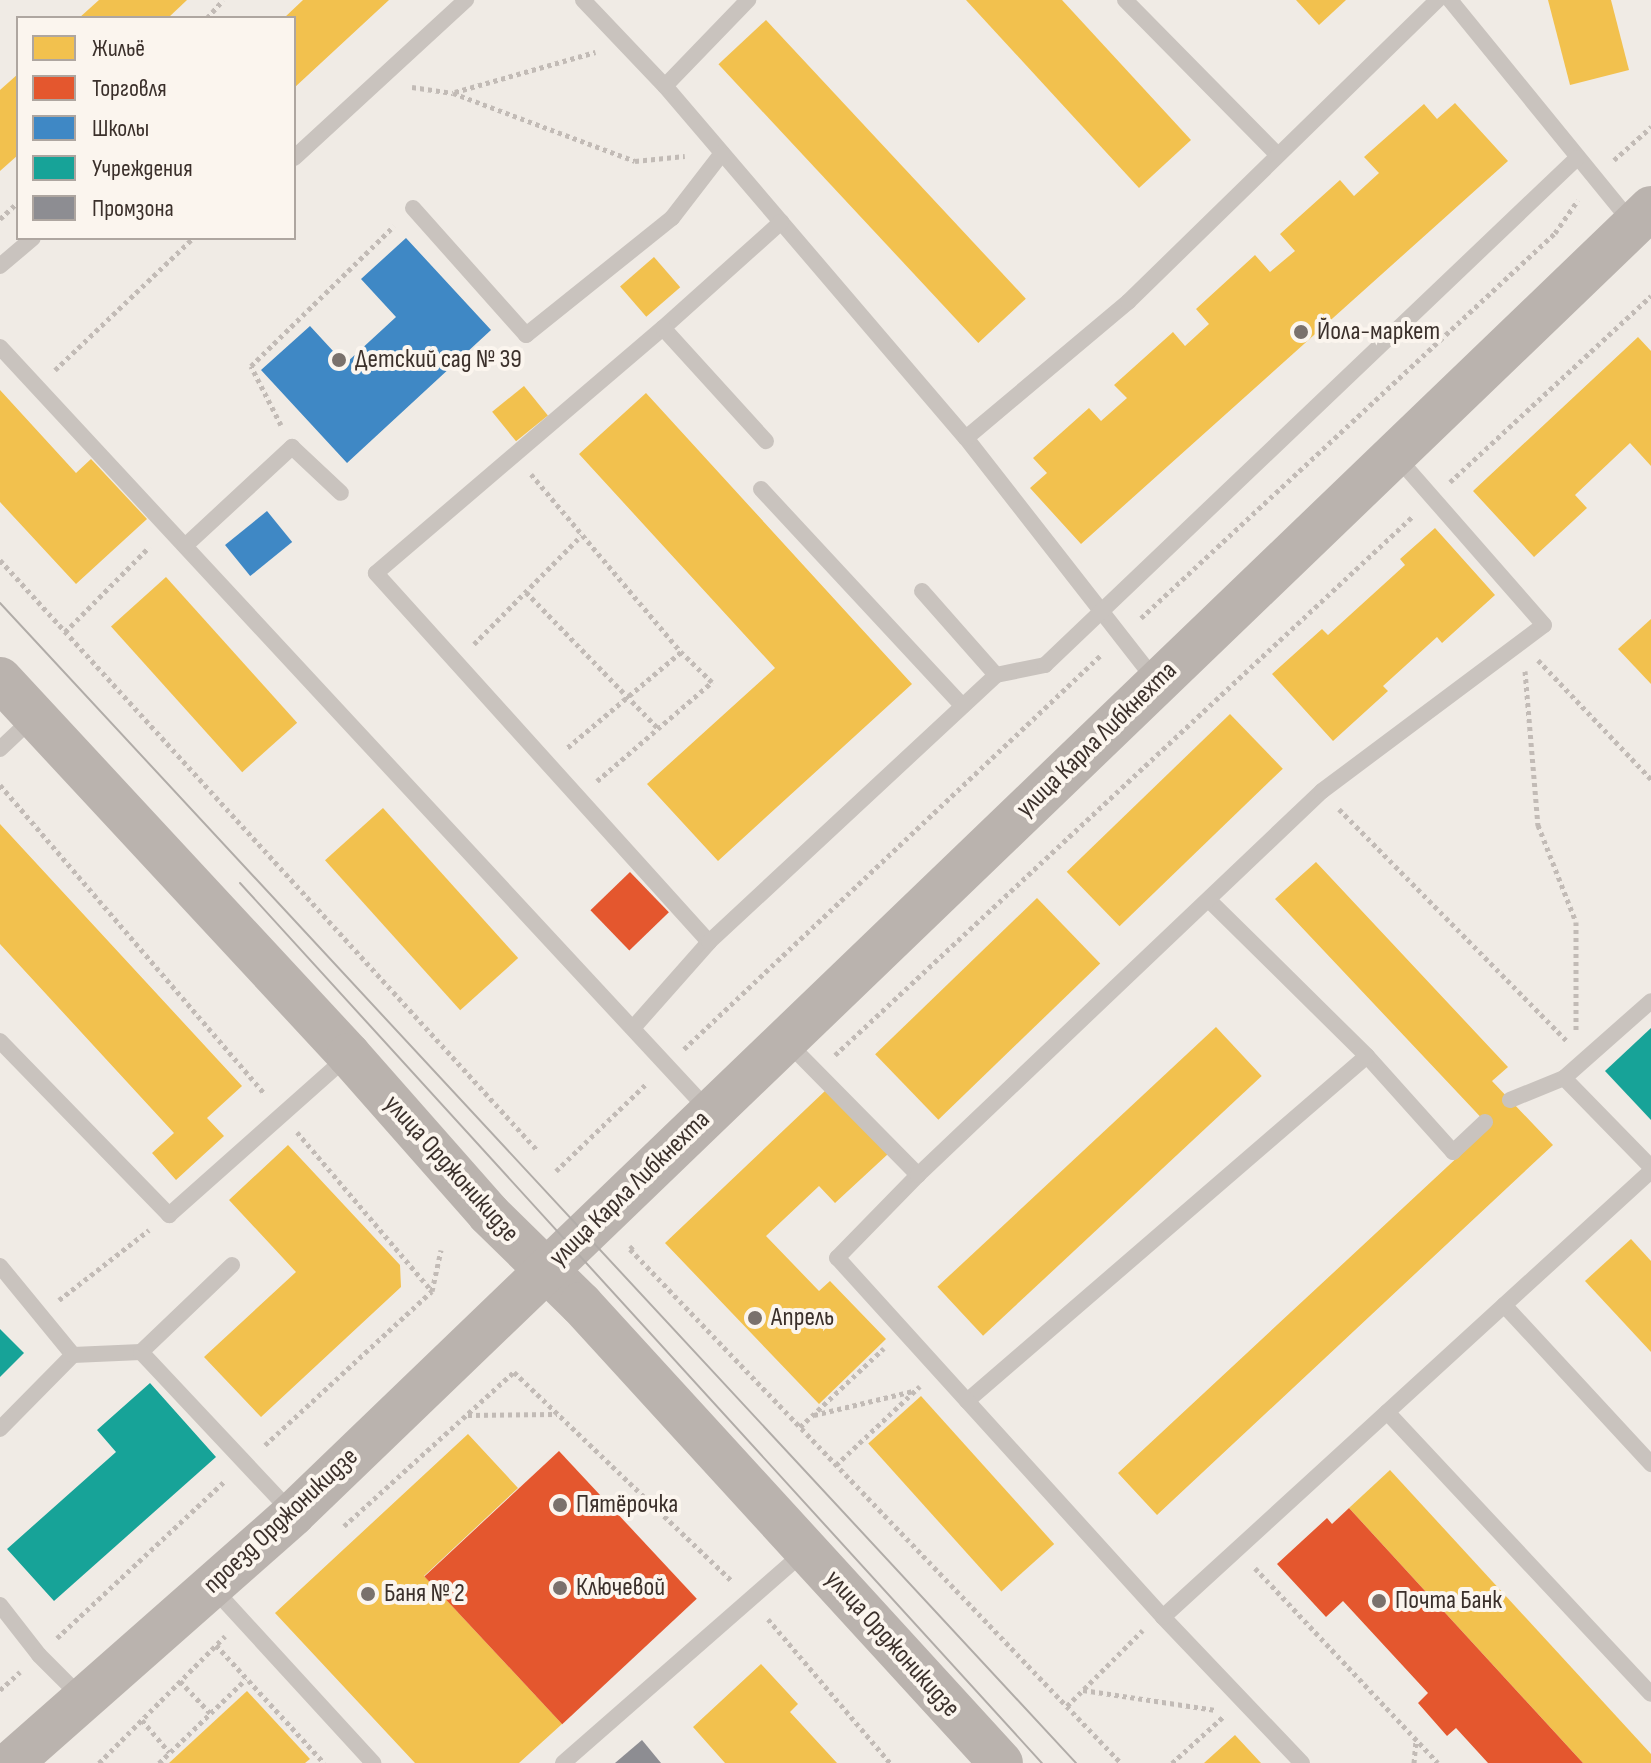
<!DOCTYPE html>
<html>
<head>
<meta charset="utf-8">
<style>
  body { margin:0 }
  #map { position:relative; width:1651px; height:1763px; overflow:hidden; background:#f0ebe5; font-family:"Sofia Sans Condensed",sans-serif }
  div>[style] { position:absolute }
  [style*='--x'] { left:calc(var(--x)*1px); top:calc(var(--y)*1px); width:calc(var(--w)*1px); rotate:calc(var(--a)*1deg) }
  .homes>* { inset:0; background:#f2c14e; transform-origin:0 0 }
  .shops>* { inset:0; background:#e4572e; transform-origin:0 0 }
  .schools>* { inset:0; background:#3f88c5; transform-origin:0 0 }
  .public>* { inset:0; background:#17a398 }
  .industry>* { inset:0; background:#8d8d92 }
  .path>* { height:5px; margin-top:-2.5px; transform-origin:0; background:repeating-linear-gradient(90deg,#c2bbb6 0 4px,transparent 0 8px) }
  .lane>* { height:16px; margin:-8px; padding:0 8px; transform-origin:8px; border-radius:8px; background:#c9c3be }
  .secondary>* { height:44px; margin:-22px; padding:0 22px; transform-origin:22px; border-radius:22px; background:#bab3ae }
  .tram>* { height:2px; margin:-1px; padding:0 1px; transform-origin:1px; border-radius:1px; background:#b1aca8 }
  .dots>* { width:22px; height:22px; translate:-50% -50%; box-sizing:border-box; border:4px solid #fbf5ee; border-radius:50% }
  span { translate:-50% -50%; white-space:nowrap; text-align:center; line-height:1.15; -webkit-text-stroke:8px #fbf5ee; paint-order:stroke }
  .poi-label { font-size:26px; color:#3b302b }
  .left { translate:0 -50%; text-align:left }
  .street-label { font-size:26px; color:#3b302b }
  .legend { position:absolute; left:16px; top:16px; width:280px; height:224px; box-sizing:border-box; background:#fbf5ee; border:2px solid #aea6a0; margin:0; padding:10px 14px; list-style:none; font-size:24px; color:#3b302b }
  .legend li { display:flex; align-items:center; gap:16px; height:40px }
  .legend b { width:40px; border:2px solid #aea6a0 }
</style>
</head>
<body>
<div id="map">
  <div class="homes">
    <i style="clip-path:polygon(99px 0,187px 0,168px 18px,79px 18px)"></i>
    <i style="clip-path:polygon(303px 0,389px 0,294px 88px,294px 18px,284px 18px)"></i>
    <i style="clip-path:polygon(966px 0,1062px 0,1191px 140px,1139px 188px)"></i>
    <i style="clip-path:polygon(1296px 0,1346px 0,1319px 25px)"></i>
    <i style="clip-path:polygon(1548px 0,1611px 0,1629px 70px,1570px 85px)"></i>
    <i style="left:766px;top:20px;width:381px;height:65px;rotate:47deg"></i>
    <i style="clip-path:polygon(18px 74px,18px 155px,0 171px,0 90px)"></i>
    <i style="clip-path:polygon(1455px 103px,1508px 161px,1081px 544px,1030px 488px,1047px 473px,1033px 458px,1089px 408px,1101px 421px,1127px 398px,1114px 385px,1173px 332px,1185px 346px,1209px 324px,1196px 309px,1255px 255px,1270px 272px,1295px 251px,1280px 234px,1340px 180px,1354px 196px,1379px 173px,1364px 157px,1424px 104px,1437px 119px)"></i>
    <i style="left:654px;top:257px;width:40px;height:45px;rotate:49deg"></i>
    <i style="clip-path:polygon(1638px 337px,1651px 351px,1651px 466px,1630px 443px,1575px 495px,1587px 508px,1534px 557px,1473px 491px)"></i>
    <i style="left:524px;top:386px;width:38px;height:41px;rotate:51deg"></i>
    <i style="clip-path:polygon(0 390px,76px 473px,91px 459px,147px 519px,76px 584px,0 502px)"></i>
    <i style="clip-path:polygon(646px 393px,912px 684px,718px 861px,647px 784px,775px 668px,579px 454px)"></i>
    <i style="clip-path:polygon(1435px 528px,1495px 595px,1442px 643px,1437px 637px,1383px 686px,1388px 691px,1333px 741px,1272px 674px,1322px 629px,1328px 635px,1405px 565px,1400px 559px)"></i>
    <i style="left:166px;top:577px;width:196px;height:74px;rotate:48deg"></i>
    <i style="clip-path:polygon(1651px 619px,1651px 684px,1618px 649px)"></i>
    <i style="left:1230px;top:714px;width:76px;height:227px;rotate:46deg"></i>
    <i style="left:383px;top:808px;width:202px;height:78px;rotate:48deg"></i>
    <i style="clip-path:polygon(0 824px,242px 1086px,207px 1118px,224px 1136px,176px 1180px,152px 1153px,174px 1133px,0 944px)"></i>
    <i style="clip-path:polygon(1316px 862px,1508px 1067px,1492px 1081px,1553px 1145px,1157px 1515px,1118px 1473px,1490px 1127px,1275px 899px)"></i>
    <i style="left:1037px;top:898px;width:91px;height:225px;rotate:46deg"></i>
    <i style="left:1216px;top:1027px;width:67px;height:381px;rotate:47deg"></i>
    <i style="clip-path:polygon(826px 1090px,888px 1154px,835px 1203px,819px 1186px,766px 1236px,819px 1291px,830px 1281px,886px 1339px,819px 1404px,665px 1243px)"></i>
    <i style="clip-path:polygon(288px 1145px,400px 1265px,401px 1287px,261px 1417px,204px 1357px,296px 1272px,229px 1200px)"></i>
    <i style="clip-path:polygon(1631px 1239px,1651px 1261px,1651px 1352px,1585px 1281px)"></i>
    <i style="left:921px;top:1396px;width:199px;height:71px;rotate:48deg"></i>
    <i style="clip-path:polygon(468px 1434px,518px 1488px,424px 1576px,562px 1724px,519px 1763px,415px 1763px,275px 1613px)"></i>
    <i style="clip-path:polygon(1390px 1470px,1651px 1754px,1651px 1763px,1583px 1763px,1349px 1508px)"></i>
    <i style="clip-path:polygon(761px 1664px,798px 1704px,790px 1712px,837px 1763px,725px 1763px,693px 1727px)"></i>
    <i style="clip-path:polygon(247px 1691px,310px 1759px,305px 1763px,169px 1763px)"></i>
    <i style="clip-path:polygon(1235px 1735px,1261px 1763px,1204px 1763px)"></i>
  </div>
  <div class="shops">
    <i style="left:630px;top:872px;width:56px;height:55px;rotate:46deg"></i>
    <i style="left:559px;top:1451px;width:202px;height:184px;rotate:47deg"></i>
    <i style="clip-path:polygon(1349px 1508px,1583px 1763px,1488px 1763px,1456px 1728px,1447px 1736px,1418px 1703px,1428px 1693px,1343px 1601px,1326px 1617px,1277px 1564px,1327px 1518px,1332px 1524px)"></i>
  </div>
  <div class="schools">
    <i style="clip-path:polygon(406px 238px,491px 330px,347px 463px,261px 370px,310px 326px,345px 364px,396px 317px,361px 279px)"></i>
    <i style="left:267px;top:511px;width:40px;height:54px;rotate:51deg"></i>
  </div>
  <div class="public">
    <i style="clip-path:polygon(1651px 1028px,1651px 1120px,1605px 1071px)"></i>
    <i style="clip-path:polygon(0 1329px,24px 1353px,0 1377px)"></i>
    <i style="clip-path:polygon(150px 1383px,216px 1457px,54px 1601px,7px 1549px,116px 1452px,97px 1430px)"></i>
  </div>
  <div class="industry">
    <i style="clip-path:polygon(642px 1740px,661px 1763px,615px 1763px)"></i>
  </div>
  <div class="path">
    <i style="--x:207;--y:18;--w:24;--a:-48"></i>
    <i style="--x:412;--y:87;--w:41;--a:8.3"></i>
    <i style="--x:453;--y:93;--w:194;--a:20.5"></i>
    <i style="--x:635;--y:161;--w:50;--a:-5.7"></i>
    <i style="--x:455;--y:92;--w:146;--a:-15.9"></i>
    <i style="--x:1614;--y:160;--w:50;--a:-41.7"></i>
    <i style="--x:0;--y:219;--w:25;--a:-43"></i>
    <i style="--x:55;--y:370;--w:191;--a:-43.7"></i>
    <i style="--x:281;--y:425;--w:66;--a:-117"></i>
    <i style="--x:251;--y:366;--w:200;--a:-44.4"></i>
    <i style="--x:531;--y:474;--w:233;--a:49.9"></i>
    <i style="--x:681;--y:652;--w:149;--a:139.9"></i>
    <i style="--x:1450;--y:482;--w:274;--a:-42.8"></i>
    <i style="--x:0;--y:560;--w:799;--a:47.69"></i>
    <i style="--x:526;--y:592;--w:190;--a:45.9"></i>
    <i style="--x:1141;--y:618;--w:565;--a:-42.92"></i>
    <i style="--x:1555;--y:233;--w:40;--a:-55.1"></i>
    <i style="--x:65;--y:632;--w:120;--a:-45.3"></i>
    <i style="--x:474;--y:644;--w:153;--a:-45.3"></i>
    <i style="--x:1538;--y:660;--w:164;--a:46.5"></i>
    <i style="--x:1525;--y:671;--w:155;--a:85.2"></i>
    <i style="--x:1538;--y:825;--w:104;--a:68.6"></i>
    <i style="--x:1576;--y:922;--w:111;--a:90"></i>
    <i style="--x:597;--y:781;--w:152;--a:-40.7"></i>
    <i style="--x:712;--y:682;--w:43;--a:-135.9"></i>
    <i style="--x:0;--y:785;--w:407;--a:49.4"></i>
    <i style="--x:1339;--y:809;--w:327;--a:45.5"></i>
    <i style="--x:684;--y:1049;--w:574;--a:-43.38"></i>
    <i style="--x:835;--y:1055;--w:790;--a:-43"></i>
    <i style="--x:297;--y:1132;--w:209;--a:49.7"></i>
    <i style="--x:556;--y:1171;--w:127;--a:-44"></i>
    <i style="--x:633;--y:1246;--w:4;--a:135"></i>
    <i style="--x:630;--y:1249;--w:711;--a:46.31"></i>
    <i style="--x:59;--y:1300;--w:114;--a:-37.9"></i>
    <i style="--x:468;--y:1415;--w:89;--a:-0.6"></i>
    <i style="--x:814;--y:1415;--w:102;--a:-13.6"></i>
    <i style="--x:800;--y:1427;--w:115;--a:-43.2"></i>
    <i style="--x:265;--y:1445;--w:227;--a:-42.7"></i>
    <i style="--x:432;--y:1291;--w:42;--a:-77.6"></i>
    <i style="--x:836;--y:1465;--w:115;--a:-43.2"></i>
    <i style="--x:344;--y:1526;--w:229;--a:-42.2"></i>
    <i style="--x:514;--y:1372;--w:301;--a:43.8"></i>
    <i style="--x:1255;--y:1568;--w:267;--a:46.8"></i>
    <i style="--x:768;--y:1619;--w:189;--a:49.7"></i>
    <i style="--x:57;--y:1638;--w:230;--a:-43.1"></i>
    <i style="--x:216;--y:1645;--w:160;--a:47.5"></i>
    <i style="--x:180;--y:1681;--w:44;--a:46.8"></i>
    <i style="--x:0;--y:1690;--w:27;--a:-42"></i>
    <i style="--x:1083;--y:1690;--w:134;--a:8.6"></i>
    <i style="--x:1067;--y:1706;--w:107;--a:-45"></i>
    <i style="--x:142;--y:1720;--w:42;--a:49.8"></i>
    <i style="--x:99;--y:1763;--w:179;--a:-45.2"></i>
    <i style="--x:159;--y:1763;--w:121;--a:-44"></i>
    <i style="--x:1172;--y:1763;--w:70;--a:-42.1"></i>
    <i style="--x:1414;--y:1763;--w:23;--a:-85"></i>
  </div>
  <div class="lane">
    <i style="--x:583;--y:0;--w:119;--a:46.4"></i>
    <i style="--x:665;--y:86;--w:463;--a:49.5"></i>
    <i style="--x:966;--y:438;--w:308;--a:52"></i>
    <i style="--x:1125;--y:0;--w:216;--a:45.4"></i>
    <i style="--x:1450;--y:0;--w:286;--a:50.8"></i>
    <i style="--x:665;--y:86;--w:120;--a:-46"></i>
    <i style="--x:294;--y:158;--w:234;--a:-42.6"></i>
    <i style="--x:413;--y:208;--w:170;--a:48.3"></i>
    <i style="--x:526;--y:335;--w:187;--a:-38.7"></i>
    <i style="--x:672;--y:218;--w:82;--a:-52.4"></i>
    <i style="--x:0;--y:266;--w:43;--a:-40.3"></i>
    <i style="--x:663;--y:328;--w:159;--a:-41.9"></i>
    <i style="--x:0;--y:347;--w:1042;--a:47.14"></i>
    <i style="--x:966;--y:438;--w:212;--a:-40"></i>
    <i style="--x:1128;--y:302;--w:433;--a:-44.3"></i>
    <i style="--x:761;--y:489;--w:296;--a:47.1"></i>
    <i style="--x:185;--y:546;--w:146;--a:-42.8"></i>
    <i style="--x:292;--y:447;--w:67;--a:43.2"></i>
    <i style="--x:922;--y:591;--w:112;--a:48.6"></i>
    <i style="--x:0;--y:749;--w:47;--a:-43.3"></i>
    <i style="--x:709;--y:942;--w:497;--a:-132.1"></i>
    <i style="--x:376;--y:573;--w:377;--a:-40.5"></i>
    <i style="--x:663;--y:328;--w:153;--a:47.7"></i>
    <i style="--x:633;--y:1028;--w:115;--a:-48.5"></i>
    <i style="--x:709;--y:942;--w:392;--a:-42.9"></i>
    <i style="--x:996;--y:675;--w:50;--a:-11.5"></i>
    <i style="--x:1045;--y:665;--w:735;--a:-43.62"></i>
    <i style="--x:0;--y:1041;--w:243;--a:45.8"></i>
    <i style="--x:169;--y:1215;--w:239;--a:-41.6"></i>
    <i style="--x:787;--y:1042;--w:187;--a:45.4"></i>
    <i style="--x:1367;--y:1056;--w:129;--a:48.1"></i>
    <i style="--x:1453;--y:1152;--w:44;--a:-43.2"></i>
    <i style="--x:1564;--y:1078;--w:116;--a:-41.5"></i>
    <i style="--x:1510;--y:1100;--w:58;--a:-22.2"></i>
    <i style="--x:1564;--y:1078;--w:124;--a:45.7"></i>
    <i style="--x:0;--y:1266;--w:115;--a:50.6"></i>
    <i style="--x:1504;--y:1305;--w:217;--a:47.2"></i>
    <i style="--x:141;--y:1352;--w:126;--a:-43.7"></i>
    <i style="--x:967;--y:1401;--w:528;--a:-40.78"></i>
    <i style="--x:1367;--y:1056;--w:221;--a:-135.4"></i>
    <i style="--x:1387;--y:1412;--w:386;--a:46.9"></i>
    <i style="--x:0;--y:1429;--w:104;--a:-45.4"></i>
    <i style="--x:73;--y:1355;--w:68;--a:-2.5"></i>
    <i style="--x:141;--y:1352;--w:221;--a:46.8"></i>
    <i style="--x:212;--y:1587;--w:239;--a:47.5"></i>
    <i style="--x:0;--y:1605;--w:63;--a:52"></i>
    <i style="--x:39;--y:1655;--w:61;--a:45"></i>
    <i style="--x:1163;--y:1617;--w:661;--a:-42.43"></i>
    <i style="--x:563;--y:1763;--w:322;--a:-41.2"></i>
    <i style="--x:1302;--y:1763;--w:202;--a:-133.6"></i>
    <i style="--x:1163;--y:1617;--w:485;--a:-132.2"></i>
    <i style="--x:837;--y:1258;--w:116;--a:-45.7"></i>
    <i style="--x:918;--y:1175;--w:557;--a:-43.55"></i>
    <i style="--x:1322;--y:791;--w:277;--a:-36.8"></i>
    <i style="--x:1544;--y:625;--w:225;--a:-131.2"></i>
  </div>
  <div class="secondary">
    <i style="--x:0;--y:679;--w:513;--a:47.13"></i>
    <i style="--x:349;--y:1055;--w:212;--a:48.6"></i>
    <i style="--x:489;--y:1214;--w:129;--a:44.4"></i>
    <i style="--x:581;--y:1304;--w:622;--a:47.54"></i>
    <i style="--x:11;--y:1763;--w:376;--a:-41.4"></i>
    <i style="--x:293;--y:1514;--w:1884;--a:-43.88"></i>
  </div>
  <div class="tram">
    <i style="--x:0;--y:603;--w:1582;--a:47.15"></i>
    <i style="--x:240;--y:883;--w:1191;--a:47.66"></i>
  </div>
  <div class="dots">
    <i style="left:1301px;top:332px;background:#7a716c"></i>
    <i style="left:339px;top:360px;background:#7a716c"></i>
    <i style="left:755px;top:1318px;background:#7a716c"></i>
    <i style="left:560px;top:1505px;background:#7a716c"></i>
    <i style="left:560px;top:1588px;background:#7a716c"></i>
    <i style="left:368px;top:1594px;background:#7a716c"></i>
    <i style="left:1379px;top:1601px;background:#7a716c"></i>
  </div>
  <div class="poi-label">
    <span class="left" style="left:1317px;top:332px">Йола-маркет</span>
    <span class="left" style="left:355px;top:360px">Детский сад № 39</span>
    <span class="left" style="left:771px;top:1318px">Апрель</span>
    <span class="left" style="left:576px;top:1505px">Пятёрочка</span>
    <span class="left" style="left:576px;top:1588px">Ключевой</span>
    <span class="left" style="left:384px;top:1594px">Баня № 2</span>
    <span class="left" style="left:1395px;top:1601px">Почта Банк</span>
  </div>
  <div class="street-label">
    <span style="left:1097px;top:740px;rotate:-44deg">улица Карла Либкнехта</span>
    <span style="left:451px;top:1169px;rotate:48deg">улица Орджоникидзе</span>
    <span style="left:630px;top:1189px;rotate:-44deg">улица Карла Либкнехта</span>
    <span style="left:281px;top:1521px;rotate:-43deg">проезд Орджоникидзе</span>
    <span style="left:892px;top:1644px;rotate:48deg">улица Орджоникидзе</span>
  </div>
  <ul class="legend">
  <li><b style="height:22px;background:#f2c14e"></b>Жильё</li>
  <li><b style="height:22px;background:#e4572e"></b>Торговля</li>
  <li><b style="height:22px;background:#3f88c5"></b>Школы</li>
  <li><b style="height:22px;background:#17a398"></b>Учреждения</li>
  <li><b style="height:22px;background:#8d8d92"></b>Промзона</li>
  </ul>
</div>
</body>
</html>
